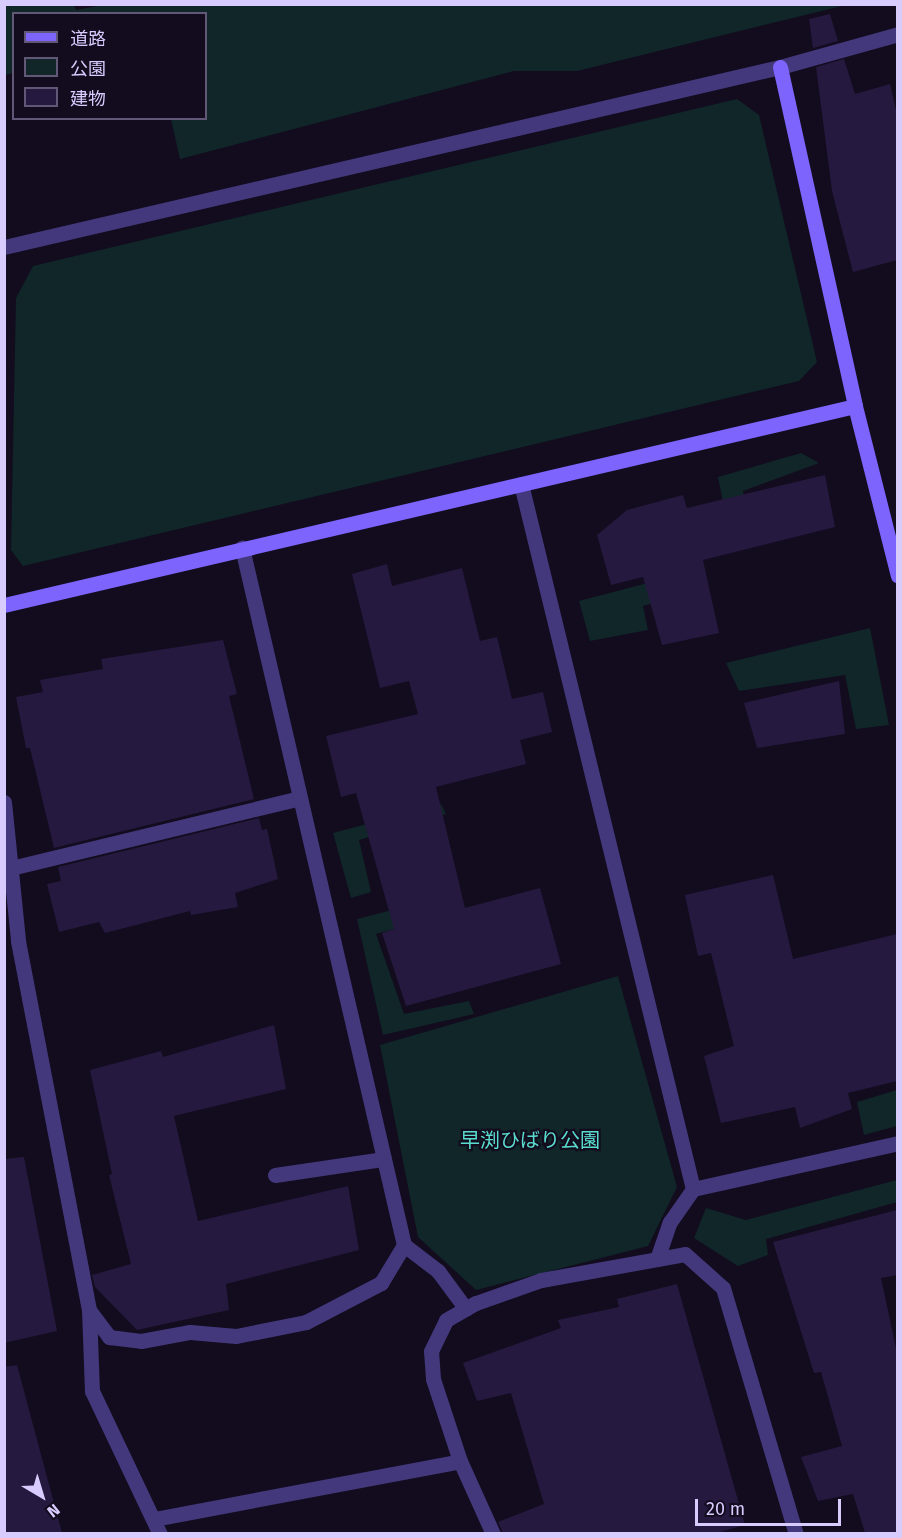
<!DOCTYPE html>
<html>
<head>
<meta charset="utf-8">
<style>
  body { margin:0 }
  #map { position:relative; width:902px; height:1538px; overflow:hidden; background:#120c1e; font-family:"Fira Sans","Noto Sans JP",sans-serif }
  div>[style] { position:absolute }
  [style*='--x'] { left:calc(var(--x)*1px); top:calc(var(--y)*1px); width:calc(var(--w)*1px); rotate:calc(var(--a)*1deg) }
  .green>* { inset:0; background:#102628 }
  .building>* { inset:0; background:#26193f }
  .lane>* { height:15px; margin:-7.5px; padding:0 7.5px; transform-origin:7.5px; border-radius:7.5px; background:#44387d }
  .street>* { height:15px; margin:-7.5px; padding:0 7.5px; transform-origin:7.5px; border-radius:7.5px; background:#44387d }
  .secondary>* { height:15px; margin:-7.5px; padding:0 7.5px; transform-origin:7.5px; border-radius:7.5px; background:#7c64fc }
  span { translate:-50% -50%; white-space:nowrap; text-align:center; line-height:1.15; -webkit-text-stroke:4.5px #120c1e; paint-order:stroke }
  .park-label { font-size:20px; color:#59dccd }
  .frame { position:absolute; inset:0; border:6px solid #d8cbfe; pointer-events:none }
  .legend { position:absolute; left:12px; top:12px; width:195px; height:108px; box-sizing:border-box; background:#120c1e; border:2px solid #615878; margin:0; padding:8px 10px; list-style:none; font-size:18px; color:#d8cbfe }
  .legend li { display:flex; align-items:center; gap:12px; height:30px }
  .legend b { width:30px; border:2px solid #615878 }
  .north { position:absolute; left:12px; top:1466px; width:60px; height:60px; -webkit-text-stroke:4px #120c1e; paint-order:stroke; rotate:142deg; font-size:16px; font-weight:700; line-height:24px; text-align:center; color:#d8cbfe }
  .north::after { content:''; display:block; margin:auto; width:21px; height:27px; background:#d8cbfe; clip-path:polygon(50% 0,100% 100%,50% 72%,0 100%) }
  .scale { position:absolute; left:695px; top:1499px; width:146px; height:27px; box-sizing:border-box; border:3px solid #d8cbfe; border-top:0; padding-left:8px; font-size:18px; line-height:21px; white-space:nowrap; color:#d8cbfe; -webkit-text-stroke:4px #120c1e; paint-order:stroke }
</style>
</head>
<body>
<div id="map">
  <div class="green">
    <i style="clip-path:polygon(103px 5px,103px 4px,846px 5px,577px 71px,514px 71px,180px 159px,171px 119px,206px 118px,206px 14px,14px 14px,13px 73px,5px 75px,5px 5px,74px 5px,76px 10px)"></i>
    <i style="clip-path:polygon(737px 99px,759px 115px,817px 362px,799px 381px,23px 566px,11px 550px,16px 298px,33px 266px)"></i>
    <i style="clip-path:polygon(801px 453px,819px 463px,743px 491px,756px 546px,733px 552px,718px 477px)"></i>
    <i style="clip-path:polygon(686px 573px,690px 592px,643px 606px,648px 630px,590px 641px,579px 601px)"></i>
    <i style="clip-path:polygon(870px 628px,889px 725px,856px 729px,845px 675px,739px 691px,726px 663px)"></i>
    <i style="clip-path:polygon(441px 804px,446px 814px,359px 840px,371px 892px,351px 898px,333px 833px)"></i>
    <i style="clip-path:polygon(443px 897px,447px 914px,376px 934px,404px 1014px,469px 1001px,474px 1014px,383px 1035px,357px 919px)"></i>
    <i style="clip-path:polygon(618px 976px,677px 1187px,648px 1246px,476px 1290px,418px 1237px,380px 1045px)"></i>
    <i style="clip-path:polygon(897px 1090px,897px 1126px,864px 1135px,857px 1102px)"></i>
    <i style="clip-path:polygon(897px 1180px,897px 1202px,766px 1239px,768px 1255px,738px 1266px,694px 1238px,706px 1208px,746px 1220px)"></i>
  </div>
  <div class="building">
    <i style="clip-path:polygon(830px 14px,838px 41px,813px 48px,809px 19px)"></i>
    <i style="clip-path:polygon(844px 59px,855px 94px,890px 84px,897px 114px,897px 260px,853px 272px,832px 191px,816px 67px)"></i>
    <i style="clip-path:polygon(825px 475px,835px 527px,703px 560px,719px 633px,662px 645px,643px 577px,611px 585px,597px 535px,627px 510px,683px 495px,687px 508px)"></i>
    <i style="clip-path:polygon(387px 564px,392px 586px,462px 568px,480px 641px,497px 637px,512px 699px,543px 692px,552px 732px,520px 740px,526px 764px,436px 787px,465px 908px,540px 888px,561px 964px,406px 1006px,382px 933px,394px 929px,356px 793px,341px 797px,326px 736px,418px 714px,409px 681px,380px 688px,352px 574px)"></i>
    <i style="clip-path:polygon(223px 640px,237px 694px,229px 696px,254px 799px,54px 848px,30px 748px,26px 748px,16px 697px,43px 692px,40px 680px,103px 669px,101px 659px)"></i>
    <i style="clip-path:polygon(839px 681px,845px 734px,757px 748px,744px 703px)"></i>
    <i style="clip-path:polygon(259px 818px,262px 830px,267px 829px,278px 879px,235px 893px,238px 907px,191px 915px,190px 911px,105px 933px,99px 922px,59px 932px,47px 884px,61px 881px,58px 867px)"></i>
    <i style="clip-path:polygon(773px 875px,793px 959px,897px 934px,897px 1081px,848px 1093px,852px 1109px,800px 1128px,795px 1107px,721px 1123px,704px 1056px,734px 1046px,711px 953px,698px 956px,685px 895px)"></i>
    <i style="clip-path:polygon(274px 1025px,286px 1089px,174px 1116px,198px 1221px,348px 1186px,359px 1250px,226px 1284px,229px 1310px,137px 1330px,95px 1287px,92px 1275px,131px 1264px,109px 1175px,112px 1174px,90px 1070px,161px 1051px,163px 1057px)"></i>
    <i style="clip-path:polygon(24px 1157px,57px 1331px,4px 1343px,4px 1159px)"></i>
    <i style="clip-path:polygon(897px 1210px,897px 1275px,881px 1278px,897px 1353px,897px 1533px,865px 1533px,853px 1494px,818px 1501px,801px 1457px,842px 1446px,821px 1372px,814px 1373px,773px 1242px)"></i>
    <i style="clip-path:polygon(677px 1284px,745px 1525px,716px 1533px,503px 1533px,498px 1522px,544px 1504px,511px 1393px,477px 1401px,463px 1363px,561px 1328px,558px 1320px,619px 1307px,617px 1299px)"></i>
    <i style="clip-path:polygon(17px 1365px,62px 1533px,4px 1533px,4px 1367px)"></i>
  </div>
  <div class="lane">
    <i style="--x:11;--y:868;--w:297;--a:-13.6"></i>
    <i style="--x:275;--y:1175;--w:110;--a:-8.4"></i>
  </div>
  <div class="street">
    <i style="--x:4;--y:247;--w:797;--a:-13.06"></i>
    <i style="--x:780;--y:67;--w:123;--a:-15.6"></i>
    <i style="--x:521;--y:484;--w:726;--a:76.29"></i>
    <i style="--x:693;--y:1189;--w:210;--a:-12.6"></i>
    <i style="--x:4;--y:802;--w:140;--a:84.2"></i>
    <i style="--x:18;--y:941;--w:376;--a:79.1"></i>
    <i style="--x:89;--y:1310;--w:81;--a:87.9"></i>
    <i style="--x:92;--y:1391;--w:158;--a:64.6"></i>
    <i style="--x:404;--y:1245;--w:43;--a:37.4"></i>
    <i style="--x:438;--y:1271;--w:47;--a:53.6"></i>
    <i style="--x:657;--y:1259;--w:39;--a:-71"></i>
    <i style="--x:670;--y:1222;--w:40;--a:-55.1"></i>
    <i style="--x:89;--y:1310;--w:34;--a:53"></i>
    <i style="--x:109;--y:1337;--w:32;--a:7"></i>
    <i style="--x:141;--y:1341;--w:50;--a:-10.4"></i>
    <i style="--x:190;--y:1332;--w:46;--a:5"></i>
    <i style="--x:236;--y:1336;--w:71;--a:-11.3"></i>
    <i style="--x:306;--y:1322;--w:85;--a:-27.5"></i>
    <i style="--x:381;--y:1283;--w:44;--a:-58.8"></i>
    <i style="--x:404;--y:1245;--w:716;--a:-103.08"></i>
    <i style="--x:154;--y:1519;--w:311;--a:-10.7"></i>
    <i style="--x:493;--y:1534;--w:80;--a:-114.3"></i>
    <i style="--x:460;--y:1461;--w:86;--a:-108.2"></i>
    <i style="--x:433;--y:1379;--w:28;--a:-94"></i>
    <i style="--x:431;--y:1351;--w:34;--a:-64"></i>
    <i style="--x:446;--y:1320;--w:34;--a:-30"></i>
    <i style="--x:476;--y:1303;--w:69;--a:-19.5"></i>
    <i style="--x:541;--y:1280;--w:146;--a:-10.2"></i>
    <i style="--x:685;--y:1254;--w:51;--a:41.8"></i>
    <i style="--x:723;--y:1288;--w:257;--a:73.5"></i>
  </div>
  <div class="secondary">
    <i style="--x:780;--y:67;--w:347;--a:77.5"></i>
    <i style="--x:855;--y:406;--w:175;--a:75.8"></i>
    <i style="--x:4;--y:605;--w:874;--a:-13.16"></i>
  </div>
  <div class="park-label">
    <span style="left:530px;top:1140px">早渕ひばり公園</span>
  </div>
  <div class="frame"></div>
  <ul class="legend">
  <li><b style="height:8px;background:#7c64fc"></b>道路</li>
  <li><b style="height:16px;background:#102628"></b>公園</li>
  <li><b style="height:16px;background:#26193f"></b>建物</li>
  </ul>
  <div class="north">N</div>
  <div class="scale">20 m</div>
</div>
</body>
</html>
